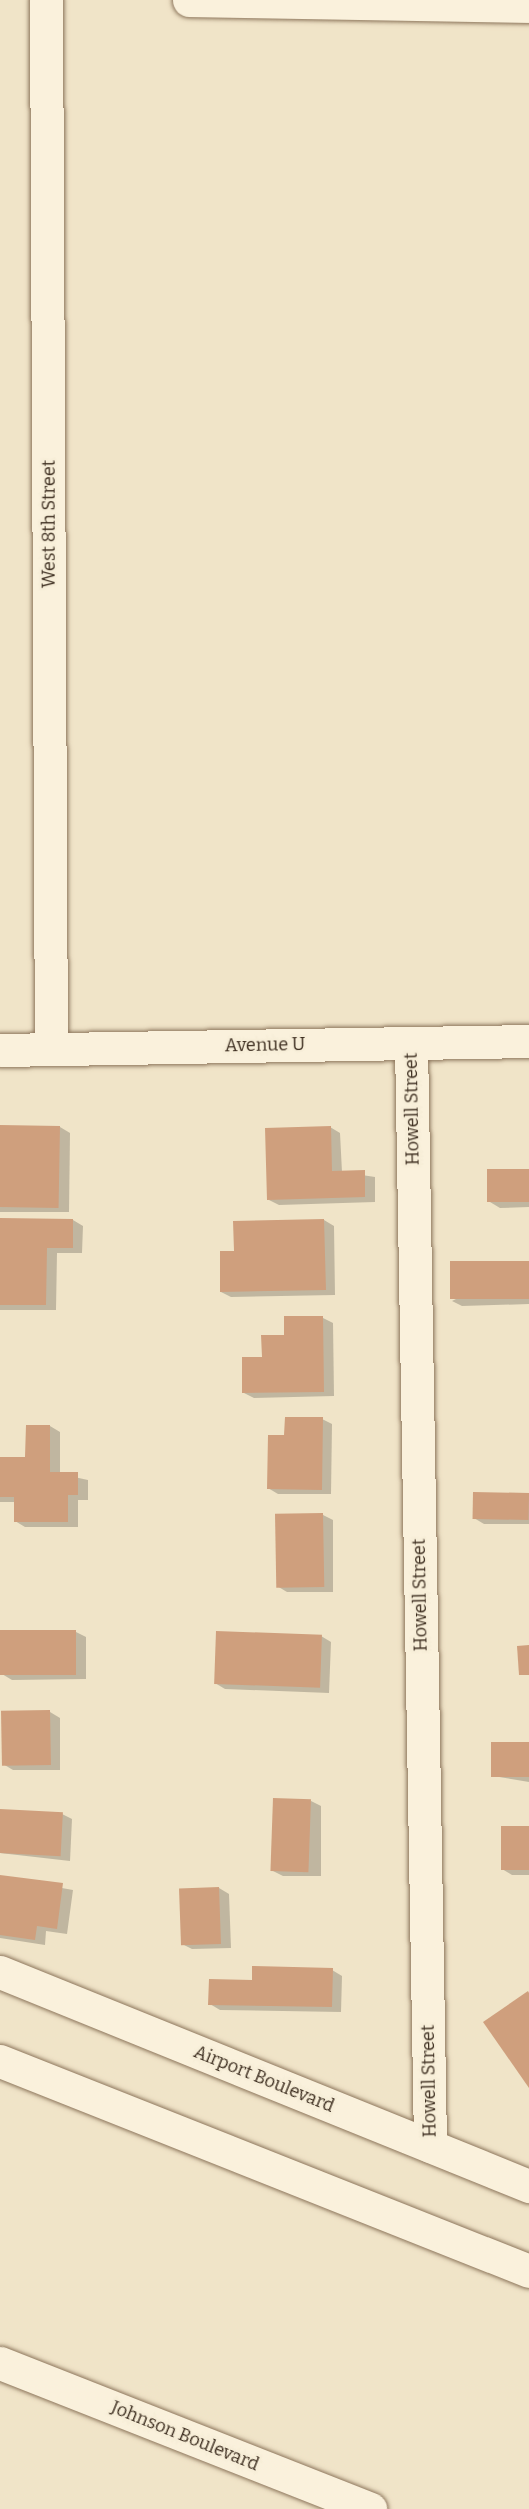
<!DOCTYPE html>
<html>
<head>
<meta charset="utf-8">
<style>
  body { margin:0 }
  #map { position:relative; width:529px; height:2509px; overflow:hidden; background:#f0e4c8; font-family:Bitter,serif }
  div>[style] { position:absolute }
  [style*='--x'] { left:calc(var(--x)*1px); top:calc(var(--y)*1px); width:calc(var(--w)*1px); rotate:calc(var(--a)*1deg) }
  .shadow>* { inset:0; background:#0003 }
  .building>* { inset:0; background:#cf9f7d; transform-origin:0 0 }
  .roads { filter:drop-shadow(0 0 2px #8d765c) drop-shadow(0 0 2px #8d765c) }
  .minor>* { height:33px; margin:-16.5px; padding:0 16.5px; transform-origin:16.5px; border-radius:16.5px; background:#faf1dc }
  .tertiary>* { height:33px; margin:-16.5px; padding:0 16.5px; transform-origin:16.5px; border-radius:16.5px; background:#faf1dc }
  span { translate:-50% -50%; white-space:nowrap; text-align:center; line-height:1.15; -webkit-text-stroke:5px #f7eed8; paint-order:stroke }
  .street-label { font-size:18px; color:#3d2e20 }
</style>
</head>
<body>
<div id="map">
  <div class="shadow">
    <i style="clip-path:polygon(0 1127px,60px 1127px,70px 1133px,69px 1212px,0 1212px)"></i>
    <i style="clip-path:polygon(330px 1127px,340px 1133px,342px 1172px,375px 1177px,375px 1202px,279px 1205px,269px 1200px)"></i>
    <i style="clip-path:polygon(529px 1171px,529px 1207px,500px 1208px,490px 1202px)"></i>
    <i style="clip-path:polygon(0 1219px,73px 1220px,83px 1226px,82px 1253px,57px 1253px,56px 1310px,0 1310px)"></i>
    <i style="clip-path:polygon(324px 1220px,334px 1226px,335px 1295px,231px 1297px,221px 1292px,235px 1252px,235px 1222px)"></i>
    <i style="clip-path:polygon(529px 1262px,529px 1304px,462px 1306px,452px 1301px)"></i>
    <i style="clip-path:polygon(323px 1318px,333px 1323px,334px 1396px,254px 1398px,244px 1393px,263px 1358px,285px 1336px)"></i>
    <i style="clip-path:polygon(322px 1419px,332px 1424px,331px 1494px,278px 1494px,268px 1488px)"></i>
    <i style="clip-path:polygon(50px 1426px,60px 1432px,60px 1474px,88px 1480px,88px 1500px,78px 1500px,78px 1527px,25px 1527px,15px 1521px,15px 1502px,0 1502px,0 1459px,26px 1459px)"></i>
    <i style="clip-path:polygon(529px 1494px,529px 1524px,484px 1524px,474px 1518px)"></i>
    <i style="clip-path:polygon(323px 1515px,333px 1520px,333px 1592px,287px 1592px,277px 1586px)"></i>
    <i style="clip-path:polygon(76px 1632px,86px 1637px,86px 1679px,12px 1680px,2px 1674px)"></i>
    <i style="clip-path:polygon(321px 1636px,331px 1642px,329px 1693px,225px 1689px,215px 1683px)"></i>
    <i style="clip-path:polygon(50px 1712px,60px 1718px,60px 1770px,13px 1770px,3px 1764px)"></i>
    <i style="clip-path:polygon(529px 1744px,529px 1782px,493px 1776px)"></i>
    <i style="clip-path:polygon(311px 1801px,321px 1806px,321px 1876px,283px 1876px,273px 1871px)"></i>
    <i style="clip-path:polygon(0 1811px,62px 1814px,72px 1819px,70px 1861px,0 1853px)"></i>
    <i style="clip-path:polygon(529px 1827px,529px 1875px,512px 1875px,502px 1869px)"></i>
    <i style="clip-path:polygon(0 1877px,73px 1890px,67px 1934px,46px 1931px,45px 1945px,0 1938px)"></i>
    <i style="clip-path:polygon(219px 1888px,229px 1894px,231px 1948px,192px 1949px,182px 1944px)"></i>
    <i style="clip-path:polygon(332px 1970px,342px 1976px,341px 2012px,220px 2010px,210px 2004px,253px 1981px)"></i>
  </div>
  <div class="building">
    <i style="left:0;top:1125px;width:60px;height:82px;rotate:1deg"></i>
    <i style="clip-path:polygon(331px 1126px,332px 1171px,365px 1170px,365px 1197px,267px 1200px,265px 1128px)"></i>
    <i style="left:529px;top:1169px;width:33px;height:42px;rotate:90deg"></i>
    <i style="clip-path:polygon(0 1218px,73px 1219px,73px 1248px,47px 1248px,46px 1305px,0 1305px)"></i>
    <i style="clip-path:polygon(324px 1219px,326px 1290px,220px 1292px,220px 1251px,234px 1251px,233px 1221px)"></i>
    <i style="left:529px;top:1261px;width:38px;height:79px;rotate:90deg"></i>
    <i style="clip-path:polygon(284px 1316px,323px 1316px,324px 1392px,242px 1393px,242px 1357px,262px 1357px,261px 1335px,284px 1335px)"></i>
    <i style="clip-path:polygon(285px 1417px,323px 1417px,322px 1490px,267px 1489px,268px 1435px,284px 1435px)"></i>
    <i style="clip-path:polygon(26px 1425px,50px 1425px,50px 1472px,78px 1472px,78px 1495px,68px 1495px,68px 1522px,14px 1522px,14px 1497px,0 1497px,0 1457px,25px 1457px)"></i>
    <i style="left:473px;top:1492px;width:56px;height:27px;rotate:1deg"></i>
    <i style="left:323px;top:1513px;width:74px;height:48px;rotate:89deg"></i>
    <i style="left:0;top:1630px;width:76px;height:45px"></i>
    <i style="left:216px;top:1631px;width:106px;height:53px;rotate:2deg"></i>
    <i style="clip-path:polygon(529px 1645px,529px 1675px,519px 1675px,517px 1646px)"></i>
    <i style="left:50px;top:1710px;width:55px;height:49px;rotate:89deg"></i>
    <i style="left:491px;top:1742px;width:38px;height:35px"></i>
    <i style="left:273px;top:1798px;width:38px;height:73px;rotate:2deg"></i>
    <i style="left:0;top:1809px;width:63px;height:44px;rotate:3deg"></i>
    <i style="left:501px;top:1826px;width:28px;height:44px"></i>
    <i style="clip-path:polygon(0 1875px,63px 1883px,57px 1929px,37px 1926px,35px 1940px,0 1935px)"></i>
    <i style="left:219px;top:1887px;width:57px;height:40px;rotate:88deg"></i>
    <i style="clip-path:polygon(252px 1966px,333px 1968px,332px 2007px,208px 2005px,209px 1979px,252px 1980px)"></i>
    <i style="clip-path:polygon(528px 1991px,529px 1993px,529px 2088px,483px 2022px)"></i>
  </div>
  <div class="roads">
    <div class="minor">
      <i style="--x:46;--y:0;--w:1049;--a:89.73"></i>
      <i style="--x:411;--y:1043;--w:1103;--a:89.01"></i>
      <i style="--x:0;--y:1050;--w:529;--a:-0.97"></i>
      <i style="--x:0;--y:1972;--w:571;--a:22.03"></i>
      <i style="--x:0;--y:2061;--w:569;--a:21.65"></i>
    </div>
    <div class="tertiary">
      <i style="--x:189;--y:0;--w:340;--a:1"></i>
      <i style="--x:0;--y:2363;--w:398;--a:21.5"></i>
    </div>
  </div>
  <div class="street-label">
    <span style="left:49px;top:524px;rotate:-90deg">West 8th Street</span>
    <span style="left:265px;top:1045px;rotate:-1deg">Avenue U</span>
    <span style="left:412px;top:1109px;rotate:-91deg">Howell Street</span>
    <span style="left:420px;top:1595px;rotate:-91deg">Howell Street</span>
    <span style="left:264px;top:2079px;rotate:22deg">Airport Boulevard</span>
    <span style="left:429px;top:2081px;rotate:-91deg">Howell Street</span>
    <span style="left:185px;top:2436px;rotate:22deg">Johnson Boulevard</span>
  </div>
</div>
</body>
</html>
